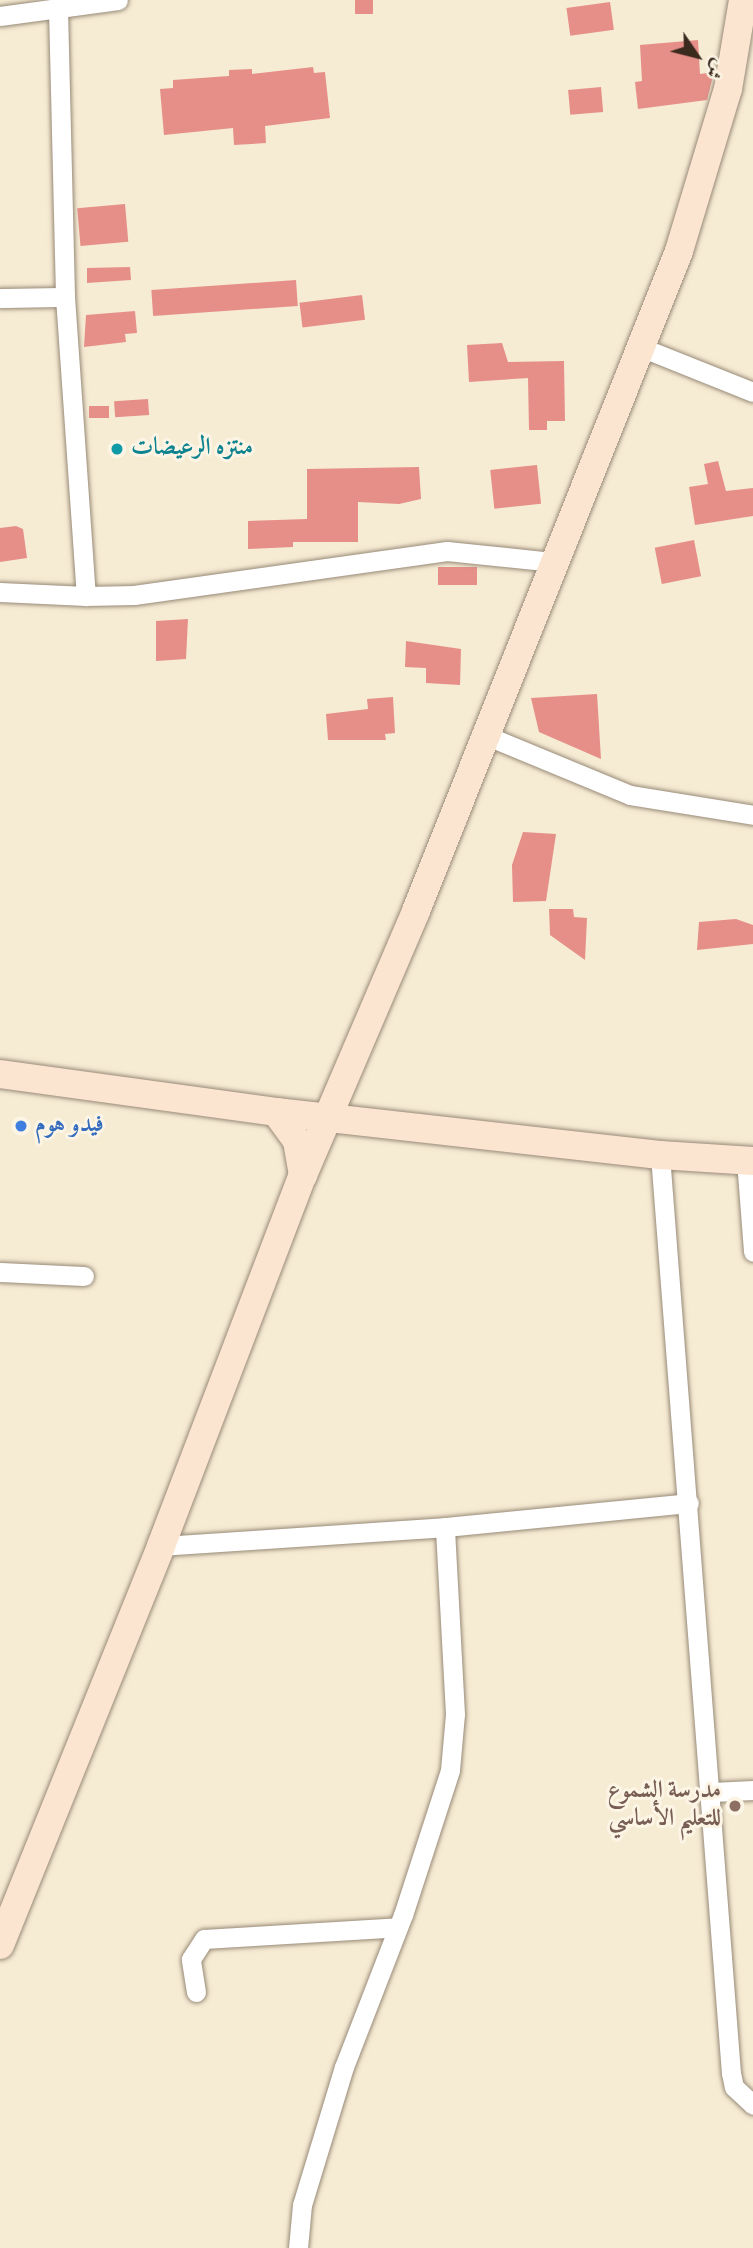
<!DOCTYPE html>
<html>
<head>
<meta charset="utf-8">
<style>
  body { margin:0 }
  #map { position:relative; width:753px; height:2248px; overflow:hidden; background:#f6ebd3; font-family:"Sorts Mill Goudy",Amiri,serif }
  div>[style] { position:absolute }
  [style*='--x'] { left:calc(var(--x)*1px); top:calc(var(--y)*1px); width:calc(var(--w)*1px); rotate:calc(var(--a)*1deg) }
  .building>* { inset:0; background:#e68f89; transform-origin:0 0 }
  .roads { filter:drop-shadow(0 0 2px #988a78) drop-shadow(0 0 2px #988a78) }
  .street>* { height:19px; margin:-9.5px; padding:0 9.5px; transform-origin:9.5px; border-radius:9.5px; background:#fff }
  .secondary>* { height:28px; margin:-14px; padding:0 14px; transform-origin:14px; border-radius:14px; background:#fce5d0 }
  .dots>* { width:19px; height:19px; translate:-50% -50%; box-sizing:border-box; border:4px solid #fcf5e5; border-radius:50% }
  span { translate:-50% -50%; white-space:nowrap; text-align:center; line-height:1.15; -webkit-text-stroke:6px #fcf5e5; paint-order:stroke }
  .culture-label { font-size:24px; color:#0d838f; font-weight:700 }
  .left { translate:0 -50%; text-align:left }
  .shop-label { font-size:24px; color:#366cbe; font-weight:700 }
  .education-label { font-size:24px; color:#785e54; font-weight:700 }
  .right { translate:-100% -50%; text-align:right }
  .north { position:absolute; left:662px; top:21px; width:70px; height:70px; -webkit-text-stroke:5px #fcf5e5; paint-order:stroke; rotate:125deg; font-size:19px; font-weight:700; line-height:28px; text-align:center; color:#3b2a1e }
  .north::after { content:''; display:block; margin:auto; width:24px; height:32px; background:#3b2a1e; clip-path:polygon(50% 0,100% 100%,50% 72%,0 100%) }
</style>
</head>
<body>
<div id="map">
  <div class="building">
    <i style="left:355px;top:0;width:18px;height:14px"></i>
    <i style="left:610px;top:2px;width:28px;height:44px;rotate:82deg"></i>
    <i style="clip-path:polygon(698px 40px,700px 74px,714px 72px,707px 100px,638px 109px,635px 82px,642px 81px,640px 45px)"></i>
    <i style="clip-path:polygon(313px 67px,314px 73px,325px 72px,330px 118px,265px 126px,266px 143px,234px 145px,233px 128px,164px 135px,160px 89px,173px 88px,173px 80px,229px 76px,229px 70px,252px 69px,252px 74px)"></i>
    <i style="left:601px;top:87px;width:25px;height:33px;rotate:85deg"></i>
    <i style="left:125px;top:204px;width:38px;height:48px;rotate:85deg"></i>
    <i style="clip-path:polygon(130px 267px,131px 280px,87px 283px,87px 268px)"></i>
    <i style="left:296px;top:280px;width:26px;height:145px;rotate:86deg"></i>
    <i style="left:362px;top:295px;width:25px;height:63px;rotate:83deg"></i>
    <i style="clip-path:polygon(135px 311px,137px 333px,125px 334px,126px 342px,84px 347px,86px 315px)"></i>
    <i style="clip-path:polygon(502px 343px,508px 362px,564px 361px,565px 421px,547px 421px,547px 430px,529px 430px,528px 378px,469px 382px,467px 345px)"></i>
    <i style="left:148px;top:399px;width:16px;height:34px;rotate:86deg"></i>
    <i style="left:89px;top:406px;width:20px;height:12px"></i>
    <i style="clip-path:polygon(718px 461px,726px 491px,753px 488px,753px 516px,695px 525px,689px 487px,708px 484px,704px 464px)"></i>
    <i style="left:537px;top:465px;width:39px;height:47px;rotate:84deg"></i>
    <i style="clip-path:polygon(419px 467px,421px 499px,399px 504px,358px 502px,358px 542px,293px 542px,293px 547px,248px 549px,248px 521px,307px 519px,307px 469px)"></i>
    <i style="clip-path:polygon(16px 526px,23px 529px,27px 558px,0 562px,0 528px)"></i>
    <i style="left:694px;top:540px;width:37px;height:40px;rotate:79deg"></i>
    <i style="left:477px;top:567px;width:18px;height:39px;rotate:90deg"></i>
    <i style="clip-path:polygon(188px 619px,186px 659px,156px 661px,156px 621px)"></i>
    <i style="clip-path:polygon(406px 641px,461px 649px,460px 685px,426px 683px,426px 668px,405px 667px)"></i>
    <i style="clip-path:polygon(597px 694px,601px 759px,539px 732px,531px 698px)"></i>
    <i style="clip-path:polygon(393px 697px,395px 733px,385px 734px,386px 740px,328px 740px,326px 714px,368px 709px,367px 699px)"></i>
    <i style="clip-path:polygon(523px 832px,556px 834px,546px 901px,513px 902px,512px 865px)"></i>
    <i style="clip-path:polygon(549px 909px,573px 909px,574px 917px,587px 918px,585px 960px,550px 935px)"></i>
    <i style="clip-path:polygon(736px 919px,753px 925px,753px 944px,697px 950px,699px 922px)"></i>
  </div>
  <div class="roads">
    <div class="street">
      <i style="--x:58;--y:9;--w:288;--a:88.6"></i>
      <i style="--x:65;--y:297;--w:300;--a:86"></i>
      <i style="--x:86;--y:596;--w:48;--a:-1.2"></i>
      <i style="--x:134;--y:595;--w:316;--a:-8"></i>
      <i style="--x:447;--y:551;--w:108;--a:5.9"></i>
      <i style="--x:0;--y:16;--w:119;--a:-7.7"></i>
      <i style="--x:0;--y:298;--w:65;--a:-0.9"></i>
      <i style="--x:638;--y:346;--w:124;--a:21.8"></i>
      <i style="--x:0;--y:592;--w:86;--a:2.7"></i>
      <i style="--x:485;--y:735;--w:157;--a:22.5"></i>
      <i style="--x:630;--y:795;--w:125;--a:9.2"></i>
      <i style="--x:660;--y:1155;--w:921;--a:85.58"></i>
      <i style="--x:731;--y:2073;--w:14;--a:78"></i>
      <i style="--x:734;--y:2087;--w:26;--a:43"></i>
      <i style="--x:746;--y:1160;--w:92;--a:85.6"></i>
      <i style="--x:0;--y:1272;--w:84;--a:2.7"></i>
      <i style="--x:161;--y:1546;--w:285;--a:-3.8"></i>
      <i style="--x:445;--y:1527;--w:245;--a:-5.6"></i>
      <i style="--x:712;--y:1792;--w:41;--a:-2.8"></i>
      <i style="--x:196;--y:1992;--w:33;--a:-99"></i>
      <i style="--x:191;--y:1959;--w:24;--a:-57"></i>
      <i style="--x:204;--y:1939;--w:194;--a:-3.5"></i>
      <i style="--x:298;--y:2248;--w:43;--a:-84.7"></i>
      <i style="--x:302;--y:2205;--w:144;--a:-73.1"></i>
      <i style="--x:344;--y:2067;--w:163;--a:-68.8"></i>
      <i style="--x:403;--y:1915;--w:152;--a:-72"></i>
      <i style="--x:450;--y:1770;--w:56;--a:-84.9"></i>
      <i style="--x:455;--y:1714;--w:187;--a:-93.1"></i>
    </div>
    <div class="secondary">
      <i style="--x:0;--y:1074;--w:279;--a:7.8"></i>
      <i style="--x:276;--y:1112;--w:386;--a:6.4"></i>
      <i style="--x:660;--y:1155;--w:93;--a:3.7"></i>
      <i style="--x:276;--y:1112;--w:36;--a:54"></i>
      <i style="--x:297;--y:1141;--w:35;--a:80"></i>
      <i style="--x:0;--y:1945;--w:430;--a:-68"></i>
      <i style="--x:161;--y:1546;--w:397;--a:-69.1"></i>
      <i style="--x:303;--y:1175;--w:287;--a:-66.8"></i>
      <i style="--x:416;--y:911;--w:710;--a:-68.27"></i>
      <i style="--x:679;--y:251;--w:169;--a:-73.2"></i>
      <i style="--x:728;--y:89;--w:90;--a:-80.4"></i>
    </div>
  </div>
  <div class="dots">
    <i style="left:117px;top:449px;background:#0f9aa8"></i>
    <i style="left:21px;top:1126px;background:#3f7fe0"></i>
    <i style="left:735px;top:1806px;background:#8d6e63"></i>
  </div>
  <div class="culture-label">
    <span class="left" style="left:131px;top:449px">منتزه الرعيضات</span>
  </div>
  <div class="shop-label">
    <span class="left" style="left:35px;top:1126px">فيدو هوم</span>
  </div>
  <div class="education-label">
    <span class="right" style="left:721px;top:1806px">مدرسة الشموع<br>للتعليم الأساسي</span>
  </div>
  <div class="north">ش</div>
</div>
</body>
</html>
